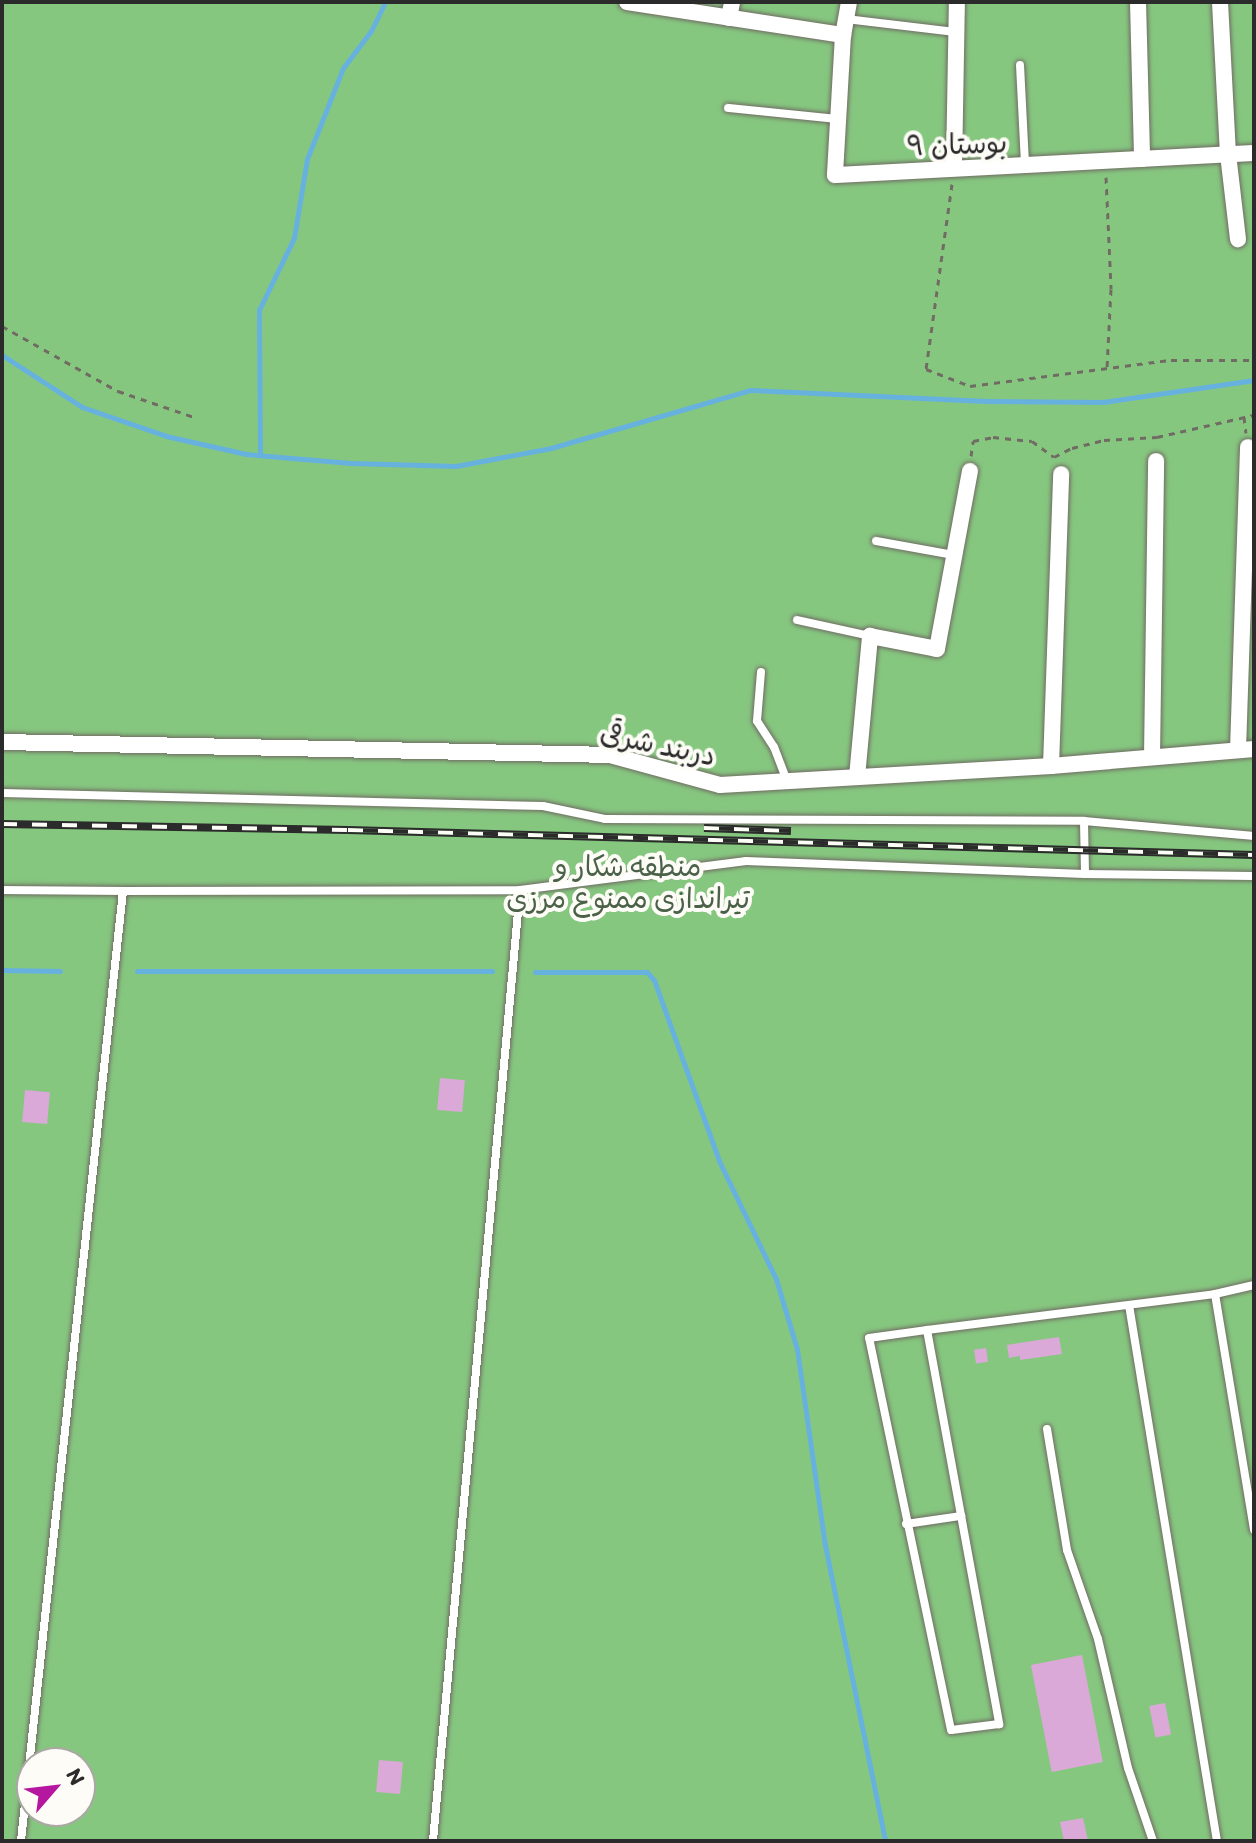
<!DOCTYPE html>
<html>
<head>
<meta charset="utf-8">
<style>
  body { margin:0 }
  #map { position:relative; width:1256px; height:1843px; overflow:hidden; background:#f3e4ca; font-family:Itim,"Playpen Sans Arabic",sans-serif }
  div>[style] { position:absolute }
  [style*='--x'] { left:calc(var(--x)*1px); top:calc(var(--y)*1px); width:calc(var(--w)*1px); rotate:calc(var(--a)*1deg) }
  .green>* { inset:0; background:#86c780 }
  .stream>* { height:5px; margin:-2.5px; padding:0 2.5px; transform-origin:2.5px; border-radius:2.5px; background:#67b1df }
  .building>* { inset:0; background:#dba9d8; transform-origin:0 0 }
  .path>* { height:3px; margin-top:-1.5px; transform-origin:0; background:repeating-linear-gradient(90deg,#716c63 0 6px,transparent 0 12px) }
  .roads { filter:drop-shadow(0 0 2px #716c63) drop-shadow(0 0 2px #716c63) }
  .lane>* { height:8px; margin:-4px; padding:0 4px; transform-origin:4px; border-radius:4px; background:#fff }
  .street>* { height:16px; margin:-8px; padding:0 8px; transform-origin:8px; border-radius:8px; background:#fff }
  .rail>* { height:8px; margin-top:-4px; transform-origin:0; background:repeating-linear-gradient(90deg,#fdfcf7 0 15px,#2b2b2b 0 30px); box-sizing:border-box; border-block:2px solid #2b2b2b }
  span { translate:-50% -50%; white-space:nowrap; text-align:center; line-height:1.15; -webkit-text-stroke:8px #fdfcf7; paint-order:stroke }
  .street-label { font-size:28px; color:#2b2b2b }
  .park-label { font-size:28px; color:#4b6249 }
  .frame { position:absolute; inset:0; border:4px solid #2b2b2b; pointer-events:none }
  .north { position:absolute; left:16px; top:1747px; width:80px; height:80px; box-sizing:border-box; background:#fdfcf7; border:2px solid #a9a8a5; border-radius:50%; rotate:62deg; font-size:22px; font-weight:700; line-height:32px; text-align:center; color:#2b2b2b }
  .north::after { content:''; display:block; margin:auto; width:28px; height:36px; background:#b5179e; clip-path:polygon(50% 0,100% 100%,50% 72%,0 100%) }
</style>
</head>
<body>
<div id="map">
  <div class="green">
    <i style="clip-path:polygon(evenodd,2px 2px,1254px 2px,1254px 1841px,2px 1841px,2px 2px,32px 1763px,80px 1763px,80px 1811px,32px 1811px,32px 1763px)"></i>
  </div>
  <div class="stream">
    <i style="--x:2;--y:355;--w:95;--a:33"></i>
    <i style="--x:82;--y:407;--w:89;--a:19"></i>
    <i style="--x:166;--y:436;--w:82;--a:12.7"></i>
    <i style="--x:246;--y:454;--w:105;--a:4.9"></i>
    <i style="--x:351;--y:463;--w:105;--a:1.6"></i>
    <i style="--x:456;--y:466;--w:97;--a:-10.7"></i>
    <i style="--x:551;--y:448;--w:208;--a:-16.2"></i>
    <i style="--x:751;--y:390;--w:235;--a:2.7"></i>
    <i style="--x:986;--y:401;--w:117;--a:0.5"></i>
    <i style="--x:1103;--y:402;--w:153;--a:-8.3"></i>
    <i style="--x:260;--y:455;--w:145;--a:-90.4"></i>
    <i style="--x:259;--y:310;--w:80;--a:-64.1"></i>
    <i style="--x:294;--y:238;--w:80;--a:-80.7"></i>
    <i style="--x:307;--y:159;--w:98;--a:-68.4"></i>
    <i style="--x:343;--y:68;--w:46;--a:-52.9"></i>
    <i style="--x:371;--y:31;--w:32;--a:-64"></i>
    <i style="--x:2;--y:970;--w:58;--a:1"></i>
    <i style="--x:137;--y:971;--w:355;--a:0"></i>
    <i style="--x:535;--y:972;--w:112;--a:0"></i>
    <i style="--x:647;--y:972;--w:11;--a:49"></i>
    <i style="--x:654;--y:980;--w:192;--a:70.2"></i>
    <i style="--x:719;--y:1161;--w:131;--a:64.2"></i>
    <i style="--x:776;--y:1279;--w:73;--a:73.3"></i>
    <i style="--x:797;--y:1349;--w:198;--a:81.9"></i>
    <i style="--x:825;--y:1545;--w:302;--a:78.5"></i>
  </div>
  <div class="building">
    <i style="left:440px;top:1078px;width:25px;height:32px;rotate:5deg"></i>
    <i style="left:25px;top:1090px;width:25px;height:32px;rotate:5deg"></i>
    <i style="clip-path:polygon(1059px 1337px,1062px 1354px,1020px 1360px,1020px 1356px,1009px 1358px,1007px 1345px)"></i>
    <i style="left:986px;top:1348px;width:14px;height:12px;rotate:82deg"></i>
    <i style="left:1082px;top:1655px;width:109px;height:52px;rotate:79deg"></i>
    <i style="left:1165px;top:1703px;width:32px;height:16px;rotate:79deg"></i>
    <i style="left:379px;top:1760px;width:24px;height:32px;rotate:5deg"></i>
    <i style="clip-path:polygon(1083px 1818px,1088px 1841px,1064px 1841px,1060px 1822px)"></i>
  </div>
  <div class="path">
    <i style="--x:1106;--y:177;--w:112;--a:87.4"></i>
    <i style="--x:1111;--y:289;--w:80;--a:92.9"></i>
    <i style="--x:952;--y:184;--w:187;--a:98"></i>
    <i style="--x:926;--y:369;--w:47;--a:21.1"></i>
    <i style="--x:970;--y:386;--w:203;--a:-7.4"></i>
    <i style="--x:1171;--y:360;--w:83;--a:0"></i>
    <i style="--x:2;--y:326;--w:133;--a:29.3"></i>
    <i style="--x:118;--y:391;--w:83;--a:18.9"></i>
    <i style="--x:1244;--y:417;--w:16;--a:83"></i>
    <i style="--x:971;--y:456;--w:15;--a:-82"></i>
    <i style="--x:973;--y:441;--w:20;--a:-11"></i>
    <i style="--x:993;--y:437;--w:39;--a:6"></i>
    <i style="--x:1032;--y:441;--w:27;--a:36"></i>
    <i style="--x:1054;--y:457;--w:20;--a:-27"></i>
    <i style="--x:1072;--y:448;--w:33;--a:-14"></i>
    <i style="--x:1104;--y:440;--w:53;--a:-3.2"></i>
    <i style="--x:1157;--y:437;--w:99;--a:-12.8"></i>
  </div>
  <div class="roads">
    <div class="lane">
      <i style="--x:846;--y:19;--w:110;--a:6.8"></i>
      <i style="--x:1020;--y:65;--w:99;--a:87.1"></i>
      <i style="--x:728;--y:108;--w:111;--a:5.7"></i>
      <i style="--x:876;--y:541;--w:79;--a:10.2"></i>
      <i style="--x:797;--y:620;--w:75;--a:12.4"></i>
      <i style="--x:761;--y:672;--w:49;--a:94.7"></i>
      <i style="--x:757;--y:721;--w:31;--a:57"></i>
      <i style="--x:774;--y:747;--w:36;--a:69"></i>
      <i style="--x:2;--y:793;--w:541;--a:1.38"></i>
      <i style="--x:543;--y:806;--w:63;--a:11.8"></i>
      <i style="--x:605;--y:819;--w:479;--a:0.2"></i>
      <i style="--x:1084;--y:821;--w:171;--a:5"></i>
      <i style="--x:1084;--y:821;--w:53;--a:88.9"></i>
      <i style="--x:2;--y:890;--w:121;--a:0.5"></i>
      <i style="--x:123;--y:891;--w:955;--a:96.13"></i>
      <i style="--x:520;--y:890;--w:228;--a:-7.3"></i>
      <i style="--x:746;--y:861;--w:339;--a:2.2"></i>
      <i style="--x:1085;--y:874;--w:169;--a:0.7"></i>
      <i style="--x:123;--y:891;--w:397;--a:-0.1"></i>
      <i style="--x:520;--y:890;--w:955;--a:95.23"></i>
      <i style="--x:1215;--y:1294;--w:239;--a:80.6"></i>
      <i style="--x:1129;--y:1305;--w:543;--a:80.68"></i>
      <i style="--x:927;--y:1330;--w:401;--a:79.6"></i>
      <i style="--x:999;--y:1724;--w:48;--a:172.9"></i>
      <i style="--x:951;--y:1730;--w:400;--a:-101.8"></i>
      <i style="--x:869;--y:1338;--w:59;--a:-7.9"></i>
      <i style="--x:927;--y:1330;--w:290;--a:-7.1"></i>
      <i style="--x:1215;--y:1294;--w:40;--a:-13"></i>
      <i style="--x:1047;--y:1429;--w:123;--a:80.6"></i>
      <i style="--x:1067;--y:1550;--w:94;--a:70.8"></i>
      <i style="--x:1098;--y:1639;--w:132;--a:76.9"></i>
      <i style="--x:1128;--y:1768;--w:77;--a:71.1"></i>
      <i style="--x:906;--y:1524;--w:56;--a:-8.3"></i>
    </div>
    <div class="street">
      <i style="--x:627;--y:2;--w:219;--a:8.7"></i>
      <i style="--x:849;--y:2;--w:34;--a:100"></i>
      <i style="--x:843;--y:35;--w:140;--a:93.3"></i>
      <i style="--x:835;--y:175;--w:420;--a:-3"></i>
      <i style="--x:1138;--y:2;--w:157;--a:88.5"></i>
      <i style="--x:1220;--y:2;--w:152;--a:87"></i>
      <i style="--x:1228;--y:154;--w:86;--a:83.3"></i>
      <i style="--x:729;--y:18;--w:16;--a:-79"></i>
      <i style="--x:954;--y:168;--w:166;--a:-89"></i>
      <i style="--x:2;--y:742;--w:608;--a:1.22"></i>
      <i style="--x:610;--y:755;--w:114;--a:15.3"></i>
      <i style="--x:720;--y:785;--w:332;--a:-3.3"></i>
      <i style="--x:1051;--y:766;--w:204;--a:-4.8"></i>
      <i style="--x:1238;--y:750;--w:303;--a:-88.1"></i>
      <i style="--x:1152;--y:757;--w:296;--a:-89.2"></i>
      <i style="--x:1051;--y:766;--w:292;--a:-88"></i>
      <i style="--x:857;--y:777;--w:142;--a:-84.7"></i>
      <i style="--x:870;--y:636;--w:68;--a:11"></i>
      <i style="--x:937;--y:649;--w:181;--a:-79.5"></i>
    </div>
  </div>
  <div class="rail">
    <i style="--x:2;--y:824;--w:346;--a:1"></i>
    <i style="--x:348;--y:830;--w:906;--a:1.58"></i>
    <i style="--x:704;--y:828;--w:87;--a:2"></i>
  </div>
  <div class="street-label">
    <span style="left:957px;top:144px;rotate:-2deg">بوستان ۹</span>
    <span style="left:658px;top:744px;rotate:12deg">دربند شرقی</span>
  </div>
  <div class="park-label">
    <span style="left:628px;top:882px">منطقه شکار و<br>تیراندازی ممنوع مرزی</span>
  </div>
  <div class="frame"></div>
  <div class="north">N</div>
</div>
</body>
</html>
